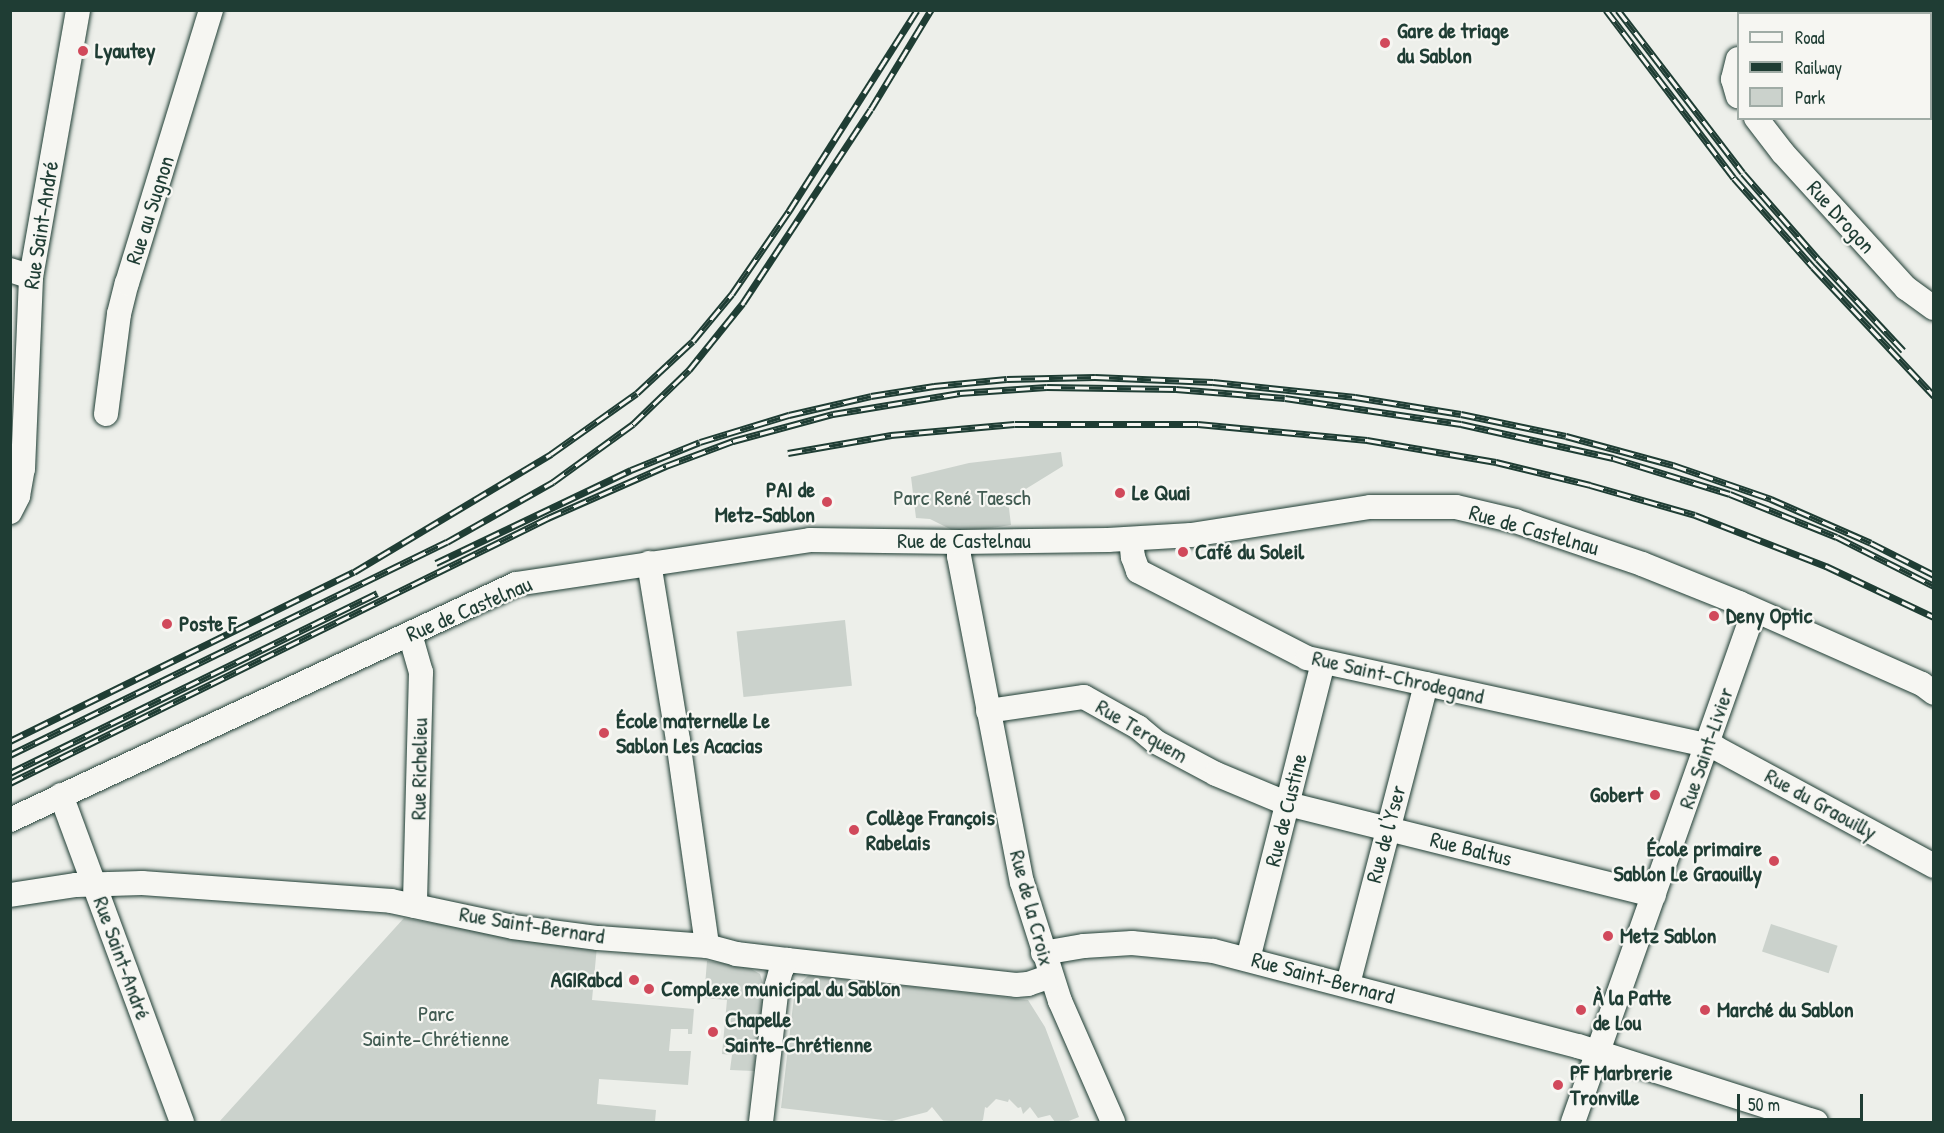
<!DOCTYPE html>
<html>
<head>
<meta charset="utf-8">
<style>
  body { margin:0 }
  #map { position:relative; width:1944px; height:1133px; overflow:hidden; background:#edefea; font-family:"Patrick Hand",sans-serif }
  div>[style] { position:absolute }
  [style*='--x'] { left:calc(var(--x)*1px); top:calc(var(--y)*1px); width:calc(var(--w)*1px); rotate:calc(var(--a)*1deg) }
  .green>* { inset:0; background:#cbd2cc; transform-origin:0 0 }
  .roads { filter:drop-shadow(0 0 2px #1f3d34) drop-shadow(0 0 2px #1f3d34) }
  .minor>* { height:24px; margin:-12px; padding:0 12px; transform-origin:12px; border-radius:12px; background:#f6f6f2 }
  .rail>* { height:7px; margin-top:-3.5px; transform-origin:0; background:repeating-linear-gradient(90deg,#f6f6f2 0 14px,#1f3d34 0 28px); box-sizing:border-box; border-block:2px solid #1f3d34 }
  .dots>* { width:16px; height:16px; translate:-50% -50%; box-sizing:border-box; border:3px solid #f6f6f2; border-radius:50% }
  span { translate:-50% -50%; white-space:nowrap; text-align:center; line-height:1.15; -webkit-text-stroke:4.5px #f6f6f2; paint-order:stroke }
  .poi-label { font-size:22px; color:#1f3d34; font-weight:700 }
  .left { translate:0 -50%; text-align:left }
  .right { translate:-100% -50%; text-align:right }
  .street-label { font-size:22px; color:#1f3d34 }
  .park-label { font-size:22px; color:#415b52 }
  .frame { position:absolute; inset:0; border:12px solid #1f3d34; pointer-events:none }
  .legend { position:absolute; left:1737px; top:12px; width:195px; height:108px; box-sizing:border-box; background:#f6f6f2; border:2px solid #a0aca6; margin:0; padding:8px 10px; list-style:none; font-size:18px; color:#1f3d34 }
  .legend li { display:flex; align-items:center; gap:12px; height:30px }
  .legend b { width:30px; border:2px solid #a0aca6 }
  .scale { position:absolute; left:1737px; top:1094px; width:126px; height:27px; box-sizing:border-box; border:3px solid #1f3d34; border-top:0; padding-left:8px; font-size:18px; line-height:21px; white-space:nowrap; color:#1f3d34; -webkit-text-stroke:4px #f6f6f2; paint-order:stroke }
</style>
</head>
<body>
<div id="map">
  <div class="green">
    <i style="clip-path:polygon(1061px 452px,1063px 466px,1008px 500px,1011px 525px,958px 533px,930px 519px,916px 518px,911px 477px,969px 463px)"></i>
    <i style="left:845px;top:620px;width:66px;height:109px;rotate:84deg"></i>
    <i style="clip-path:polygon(404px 918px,541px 942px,597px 946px,592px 1000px,694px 1009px,692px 1034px,688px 1034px,688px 1029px,671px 1029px,669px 1051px,691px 1051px,688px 1085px,599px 1079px,597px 1104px,656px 1110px,655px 1122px,219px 1122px)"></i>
    <i style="left:1771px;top:924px;width:70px;height:29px;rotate:18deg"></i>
    <i style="clip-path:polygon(707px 961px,746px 966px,760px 974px,765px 990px,754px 1071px,730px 1070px,732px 1055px,722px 1054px,727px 1000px,704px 998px)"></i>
    <i style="clip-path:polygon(809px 975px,1028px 1000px,1045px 1027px,1079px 1117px,1066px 1122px,1055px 1122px,1050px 1115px,1038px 1118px,1030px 1107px,1023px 1114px,1021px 1107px,1018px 1108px,1009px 1099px,1008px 1102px,996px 1099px,987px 1108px,985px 1107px,983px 1120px,980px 1122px,944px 1122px,932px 1107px,927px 1112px,892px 1121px,781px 1108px,795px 988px)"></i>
  </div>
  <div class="roads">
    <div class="minor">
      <i style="--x:1782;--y:14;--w:5;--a:-53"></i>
      <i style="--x:1738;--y:59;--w:21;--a:104"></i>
      <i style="--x:1733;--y:79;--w:18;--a:74"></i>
      <i style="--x:1756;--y:118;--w:44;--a:52.4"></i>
      <i style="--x:1783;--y:153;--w:183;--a:47.7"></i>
      <i style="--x:1906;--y:288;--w:34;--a:36"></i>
      <i style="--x:10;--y:270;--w:22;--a:18"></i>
      <i style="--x:106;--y:414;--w:101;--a:-82.6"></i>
      <i style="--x:119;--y:314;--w:32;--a:-76"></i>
      <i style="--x:127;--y:283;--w:286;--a:-72.9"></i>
      <i style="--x:10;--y:512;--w:18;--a:-63"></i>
      <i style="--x:18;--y:496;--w:27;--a:-80"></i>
      <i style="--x:23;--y:469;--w:192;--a:-87.6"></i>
      <i style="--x:31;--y:277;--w:271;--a:-80"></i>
      <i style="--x:1131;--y:539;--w:18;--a:84"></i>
      <i style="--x:1133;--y:557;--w:15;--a:70"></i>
      <i style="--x:1138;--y:571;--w:190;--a:27.2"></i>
      <i style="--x:1307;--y:658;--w:417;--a:12.3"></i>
      <i style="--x:1714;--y:747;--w:250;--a:28.4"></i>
      <i style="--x:959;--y:542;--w:14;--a:90"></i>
      <i style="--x:959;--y:556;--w:332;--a:79.1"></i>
      <i style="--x:1022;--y:882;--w:125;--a:72.3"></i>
      <i style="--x:1060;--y:1001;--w:132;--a:66.3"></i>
      <i style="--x:649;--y:563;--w:180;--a:80.7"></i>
      <i style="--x:678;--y:741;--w:207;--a:81.9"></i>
      <i style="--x:410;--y:634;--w:40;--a:74"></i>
      <i style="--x:421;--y:672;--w:234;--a:91.5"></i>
      <i style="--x:988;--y:711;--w:97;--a:-8.3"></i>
      <i style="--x:1084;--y:697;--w:62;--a:29.1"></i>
      <i style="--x:1138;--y:727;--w:23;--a:40"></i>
      <i style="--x:1156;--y:742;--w:68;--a:28.1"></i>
      <i style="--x:1216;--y:774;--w:78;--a:22.6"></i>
      <i style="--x:1288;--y:804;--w:377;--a:14"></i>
      <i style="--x:61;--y:795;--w:349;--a:69.7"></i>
      <i style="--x:10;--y:820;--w:558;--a:-25"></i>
      <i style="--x:516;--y:584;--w:297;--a:-8.5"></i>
      <i style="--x:810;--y:540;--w:149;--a:0.8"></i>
      <i style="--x:959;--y:542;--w:149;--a:-0.8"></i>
      <i style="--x:1108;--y:540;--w:83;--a:-3.4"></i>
      <i style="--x:1191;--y:535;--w:181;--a:-8.9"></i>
      <i style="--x:1370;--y:507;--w:86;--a:0"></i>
      <i style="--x:1456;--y:507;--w:61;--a:13.3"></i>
      <i style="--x:1515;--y:521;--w:134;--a:18.7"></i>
      <i style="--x:1642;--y:564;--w:105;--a:21.9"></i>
      <i style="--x:1739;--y:603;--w:200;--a:23.9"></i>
      <i style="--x:1922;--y:684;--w:15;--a:37"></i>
      <i style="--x:10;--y:895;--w:67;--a:-8.6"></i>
      <i style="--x:76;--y:885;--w:66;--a:-1.7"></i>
      <i style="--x:142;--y:883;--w:250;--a:4.1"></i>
      <i style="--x:391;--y:901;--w:125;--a:12"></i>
      <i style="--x:513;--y:927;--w:86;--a:7.4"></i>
      <i style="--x:598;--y:938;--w:109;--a:4.2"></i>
      <i style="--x:707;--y:946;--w:30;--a:15"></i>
      <i style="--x:736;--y:954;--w:51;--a:6.7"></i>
      <i style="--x:787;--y:960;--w:230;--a:6.2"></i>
      <i style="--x:1016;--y:985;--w:12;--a:-5"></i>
      <i style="--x:1028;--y:984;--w:24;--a:-19"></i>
      <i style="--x:1043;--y:953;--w:42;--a:-9.7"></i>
      <i style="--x:1084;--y:946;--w:48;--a:-3.6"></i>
      <i style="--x:1132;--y:943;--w:81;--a:5.6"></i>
      <i style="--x:1213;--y:951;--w:377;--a:14.6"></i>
      <i style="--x:1578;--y:1046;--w:250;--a:17.7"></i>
      <i style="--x:1248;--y:959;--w:306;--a:-75.8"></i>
      <i style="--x:1348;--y:984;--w:310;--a:-75.4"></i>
      <i style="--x:761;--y:1122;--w:138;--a:-83.3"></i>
      <i style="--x:777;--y:985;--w:16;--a:-75"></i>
      <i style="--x:781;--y:970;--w:12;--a:-59"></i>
      <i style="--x:1573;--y:1122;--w:542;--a:-70.5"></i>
    </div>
  </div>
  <div class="rail">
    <i style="--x:1606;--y:10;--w:211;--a:52.7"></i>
    <i style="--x:1734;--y:178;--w:119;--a:48.4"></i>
    <i style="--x:1813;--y:267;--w:177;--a:46.8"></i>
    <i style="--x:1618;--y:10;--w:205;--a:52.5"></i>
    <i style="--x:1743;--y:173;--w:114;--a:48.9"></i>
    <i style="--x:1818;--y:259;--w:125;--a:47"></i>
    <i style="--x:788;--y:453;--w:105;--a:-9.9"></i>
    <i style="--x:891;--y:435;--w:124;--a:-5.1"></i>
    <i style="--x:1015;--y:424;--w:183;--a:0"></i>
    <i style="--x:1198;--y:424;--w:170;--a:5.4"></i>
    <i style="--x:1367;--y:440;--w:131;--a:9.7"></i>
    <i style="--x:1496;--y:462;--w:97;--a:13.7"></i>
    <i style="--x:1590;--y:485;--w:109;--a:15.9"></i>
    <i style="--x:1695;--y:515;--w:141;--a:21.3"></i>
    <i style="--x:1826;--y:566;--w:119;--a:25.3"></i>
    <i style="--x:436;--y:563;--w:216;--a:-25.5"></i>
    <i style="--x:631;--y:470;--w:74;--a:-22.1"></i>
    <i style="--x:700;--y:442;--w:93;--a:-16.9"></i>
    <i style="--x:789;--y:415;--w:84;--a:-13"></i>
    <i style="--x:871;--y:396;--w:64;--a:-9"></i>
    <i style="--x:934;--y:386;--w:73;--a:-5.5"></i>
    <i style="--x:1007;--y:379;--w:88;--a:-1.3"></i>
    <i style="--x:1095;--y:377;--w:118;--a:2.4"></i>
    <i style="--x:1213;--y:382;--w:143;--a:6"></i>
    <i style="--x:1355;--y:397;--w:107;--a:9.1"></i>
    <i style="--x:1461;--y:414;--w:107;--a:11.8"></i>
    <i style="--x:1566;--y:436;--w:111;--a:15.2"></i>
    <i style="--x:1673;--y:465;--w:104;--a:19.1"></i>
    <i style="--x:1771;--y:499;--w:109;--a:23.7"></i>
    <i style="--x:1871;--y:543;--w:71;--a:26.9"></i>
    <i style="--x:10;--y:741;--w:383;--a:-26.2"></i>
    <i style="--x:354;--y:572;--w:230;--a:-30.9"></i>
    <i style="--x:551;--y:454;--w:105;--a:-35.3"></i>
    <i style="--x:637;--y:393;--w:76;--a:-42.9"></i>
    <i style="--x:693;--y:341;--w:61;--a:-50.3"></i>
    <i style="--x:732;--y:294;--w:101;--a:-55.5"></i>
    <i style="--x:789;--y:211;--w:238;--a:-57.5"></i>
    <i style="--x:10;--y:755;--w:486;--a:-26"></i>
    <i style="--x:447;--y:542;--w:122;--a:-29.5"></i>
    <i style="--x:553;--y:482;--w:99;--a:-35.9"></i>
    <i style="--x:633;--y:424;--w:78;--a:-44"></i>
    <i style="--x:689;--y:370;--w:86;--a:-51.1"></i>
    <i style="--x:743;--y:303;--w:232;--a:-56.6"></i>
    <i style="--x:871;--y:109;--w:116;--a:-58.8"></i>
    <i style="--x:10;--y:773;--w:409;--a:-26.1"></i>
    <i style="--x:10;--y:783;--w:600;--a:-26.22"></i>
    <i style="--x:548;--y:518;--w:129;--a:-23.8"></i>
    <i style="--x:666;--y:466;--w:72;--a:-20.5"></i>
    <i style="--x:733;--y:441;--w:104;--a:-15.1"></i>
    <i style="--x:833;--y:414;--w:129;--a:-9.4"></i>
    <i style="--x:960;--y:393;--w:87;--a:-3.9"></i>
    <i style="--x:1047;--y:387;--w:129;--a:0.9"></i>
    <i style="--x:1176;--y:389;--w:109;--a:4.7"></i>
    <i style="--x:1285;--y:398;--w:178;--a:8.4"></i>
    <i style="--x:1461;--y:424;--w:156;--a:12.6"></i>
    <i style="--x:1613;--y:458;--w:122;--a:17.1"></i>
    <i style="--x:1730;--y:494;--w:115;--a:21.9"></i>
    <i style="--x:1837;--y:537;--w:109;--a:26.8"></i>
  </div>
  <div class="dots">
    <i style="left:1385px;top:43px;background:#d1495b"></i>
    <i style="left:83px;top:51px;background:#d1495b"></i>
    <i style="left:1120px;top:493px;background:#d1495b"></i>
    <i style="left:827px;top:502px;background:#d1495b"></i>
    <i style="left:1183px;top:552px;background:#d1495b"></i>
    <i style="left:1714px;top:616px;background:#d1495b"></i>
    <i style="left:167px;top:624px;background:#d1495b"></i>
    <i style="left:604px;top:733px;background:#d1495b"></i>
    <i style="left:1655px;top:795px;background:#d1495b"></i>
    <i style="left:854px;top:830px;background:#d1495b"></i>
    <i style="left:1774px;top:861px;background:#d1495b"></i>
    <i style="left:1608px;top:936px;background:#d1495b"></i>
    <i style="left:634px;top:980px;background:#d1495b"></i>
    <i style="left:649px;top:989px;background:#d1495b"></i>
    <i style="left:1581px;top:1010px;background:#d1495b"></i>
    <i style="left:1705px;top:1010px;background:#d1495b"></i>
    <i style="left:713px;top:1032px;background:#d1495b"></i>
    <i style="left:1558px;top:1085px;background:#d1495b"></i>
  </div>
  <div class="poi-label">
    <span class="left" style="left:1397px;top:43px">Gare de triage<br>du Sablon</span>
    <span class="left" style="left:95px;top:51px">Lyautey</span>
    <span class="right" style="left:815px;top:502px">PAI de<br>Metz-Sablon</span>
    <span class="left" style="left:1132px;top:493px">Le Quai</span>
    <span class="left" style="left:1195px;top:552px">Café du Soleil</span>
    <span class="left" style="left:1726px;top:616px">Deny Optic</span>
    <span class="left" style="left:179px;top:624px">Poste F</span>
    <span class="left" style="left:616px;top:733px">École maternelle Le<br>Sablon Les Acacias</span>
    <span class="right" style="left:1643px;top:795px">Gobert</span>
    <span class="left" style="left:866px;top:830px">Collège François<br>Rabelais</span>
    <span class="right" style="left:1762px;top:861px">École primaire<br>Sablon Le Graouilly</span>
    <span class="left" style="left:1620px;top:936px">Metz Sablon</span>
    <span class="right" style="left:622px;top:980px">AGIRabcd</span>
    <span class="left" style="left:661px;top:989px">Complexe municipal du Sablon</span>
    <span class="left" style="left:1593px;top:1010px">À la Patte<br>de Lou</span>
    <span class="left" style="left:1717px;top:1010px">Marché du Sablon</span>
    <span class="left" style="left:725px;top:1032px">Chapelle<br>Sainte-Chrétienne</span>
    <span class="left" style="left:1570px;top:1085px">PF Marbrerie<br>Tronville</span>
  </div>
  <div class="street-label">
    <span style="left:150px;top:210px;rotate:-72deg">Rue au Sugnon</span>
    <span style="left:1841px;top:217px;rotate:48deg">Rue Drogon</span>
    <span style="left:41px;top:225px;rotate:-81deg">Rue Saint-André</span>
    <span style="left:1534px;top:530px;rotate:16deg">Rue de Castelnau</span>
    <span style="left:964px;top:541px">Rue de Castelnau</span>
    <span style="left:469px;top:609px;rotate:-23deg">Rue de Castelnau</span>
    <span style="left:1398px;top:677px;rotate:13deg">Rue Saint-Chrodegand</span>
    <span style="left:1142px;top:731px;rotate:31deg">Rue Terquem</span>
    <span style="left:1706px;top:748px;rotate:-71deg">Rue Saint-Livier</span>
    <span style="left:419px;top:769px;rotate:-89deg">Rue Richelieu</span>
    <span style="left:1821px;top:804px;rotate:29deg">Rue du Graouilly</span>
    <span style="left:1286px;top:810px;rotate:-76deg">Rue de Custine</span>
    <span style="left:1386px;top:834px;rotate:-75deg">Rue de l'Yser</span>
    <span style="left:1471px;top:849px;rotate:14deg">Rue Baltus</span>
    <span style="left:1032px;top:908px;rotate:75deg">Rue de la Croix</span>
    <span style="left:532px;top:925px;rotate:9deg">Rue Saint-Bernard</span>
    <span style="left:122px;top:958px;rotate:70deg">Rue Saint-André</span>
    <span style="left:1323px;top:978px;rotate:15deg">Rue Saint-Bernard</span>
  </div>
  <div class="park-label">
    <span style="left:962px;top:498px">Parc René Taesch</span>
    <span style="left:436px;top:1026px">Parc<br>Sainte-Chrétienne</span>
  </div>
  <div class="frame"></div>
  <ul class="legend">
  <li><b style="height:8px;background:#f6f6f2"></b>Road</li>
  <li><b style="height:8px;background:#1f3d34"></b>Railway</li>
  <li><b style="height:16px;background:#cbd2cc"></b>Park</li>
  </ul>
  <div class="scale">50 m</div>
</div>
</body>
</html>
